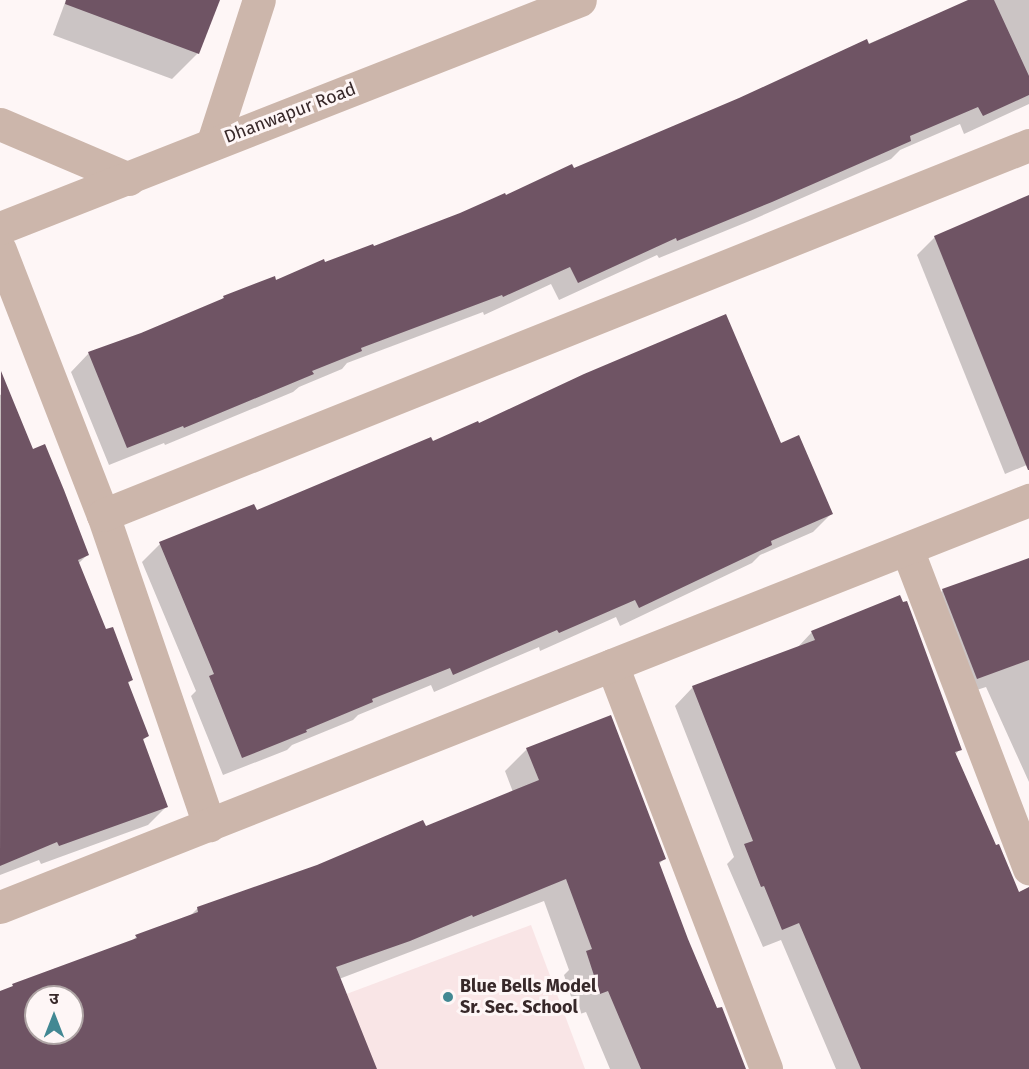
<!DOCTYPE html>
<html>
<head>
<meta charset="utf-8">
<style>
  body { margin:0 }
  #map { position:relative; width:1029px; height:1069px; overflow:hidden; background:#fef6f6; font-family:"Fira Sans","Noto Sans Devanagari",sans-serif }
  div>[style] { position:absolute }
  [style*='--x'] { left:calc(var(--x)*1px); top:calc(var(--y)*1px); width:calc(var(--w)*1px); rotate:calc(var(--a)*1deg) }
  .built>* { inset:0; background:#f9e5e6 }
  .shadow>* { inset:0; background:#0003 }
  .building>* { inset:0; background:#6f5464 }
  .minor>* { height:33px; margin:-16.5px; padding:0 16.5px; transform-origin:16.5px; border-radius:16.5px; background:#ccb6ab }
  .tertiary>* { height:33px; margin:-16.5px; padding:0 16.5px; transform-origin:16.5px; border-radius:16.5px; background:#ccb6ab }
  .dots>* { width:16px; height:16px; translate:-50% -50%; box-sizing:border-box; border:3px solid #fef6f6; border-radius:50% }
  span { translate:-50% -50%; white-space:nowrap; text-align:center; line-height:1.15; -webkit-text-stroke:6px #fef6f6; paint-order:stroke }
  .street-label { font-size:18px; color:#372829 }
  .poi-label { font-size:18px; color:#372829; font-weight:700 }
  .left { translate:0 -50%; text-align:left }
  .north { position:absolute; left:24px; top:985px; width:60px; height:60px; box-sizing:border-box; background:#fef6f6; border:2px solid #aea4a4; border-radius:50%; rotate:0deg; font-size:16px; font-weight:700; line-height:24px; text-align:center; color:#372829 }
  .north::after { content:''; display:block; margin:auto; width:21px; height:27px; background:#428893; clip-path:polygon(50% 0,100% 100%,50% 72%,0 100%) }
</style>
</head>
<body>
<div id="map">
  <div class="built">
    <i style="clip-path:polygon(531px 925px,585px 1069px,146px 1069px)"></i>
  </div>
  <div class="shadow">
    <i style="clip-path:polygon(66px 0,219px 0,198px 53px,172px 79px,53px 35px)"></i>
    <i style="clip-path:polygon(971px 0,1029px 0,1029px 104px,964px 134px,960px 124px,900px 150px,891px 159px,752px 220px,659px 258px,657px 255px,559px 300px,551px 284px,484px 315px,483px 312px,347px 363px,342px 369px,299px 387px,293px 392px,165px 445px,164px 443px,109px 465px,71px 372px,89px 353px,141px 335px,219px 302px,224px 297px,373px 248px,573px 170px)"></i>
    <i style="clip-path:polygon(1029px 196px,1029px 464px,1005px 474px,917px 255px,935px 237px)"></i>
    <i style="clip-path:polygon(8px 391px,32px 451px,87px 555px,78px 564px,105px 631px,132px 680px,127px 684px,147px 736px,142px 741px,167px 806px,148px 825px,41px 864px,39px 860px,0 875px,0 395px)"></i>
    <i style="clip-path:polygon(478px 425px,780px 445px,831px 514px,813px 532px,760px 555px,752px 563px,620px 626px,616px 617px,540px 651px,539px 647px,434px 692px,431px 685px,358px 715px,353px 720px,292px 745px,287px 750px,223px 775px,191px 696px,196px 691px,142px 562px,160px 544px,256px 512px)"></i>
    <i style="clip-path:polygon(1029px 563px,1029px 782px,986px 687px,958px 696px,925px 608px,943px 590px)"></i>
    <i style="clip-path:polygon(812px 632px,960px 749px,955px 755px,995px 847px,1019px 894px,1029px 891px,1029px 1069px,836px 1069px,781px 940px,763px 947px,727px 864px,734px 857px,675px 706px,693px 687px,796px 649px)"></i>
    <i style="clip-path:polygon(evenodd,527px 749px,664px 859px,659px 864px,687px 940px,744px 1069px,610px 1069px,586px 1012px,577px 1015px,564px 975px,569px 970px,544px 901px,339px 979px,375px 1069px,0 1069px,0 992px,56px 968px,57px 970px,131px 942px,136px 937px,189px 917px,197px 909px,425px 828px,513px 792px,505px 771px,527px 749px,36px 997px,72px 997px,72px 1033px,36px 1033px,36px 997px)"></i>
  </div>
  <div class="building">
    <i style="clip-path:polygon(66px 0,220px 0,199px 54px,65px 4px)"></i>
    <i style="clip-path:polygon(968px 0,994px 0,1029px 76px,1029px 95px,983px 116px,978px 107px,910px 136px,911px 141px,772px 202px,677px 241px,676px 238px,578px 283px,570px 267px,503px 297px,502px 295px,361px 348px,362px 351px,312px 371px,314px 374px,184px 428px,183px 426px,127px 448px,88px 352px,141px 333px,224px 298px,223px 296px,275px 276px,276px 280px,324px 259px,325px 262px,373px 244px,374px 246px,460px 213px,505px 193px,506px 195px,572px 164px,574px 168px,739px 98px,867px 39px,869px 44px)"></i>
    <i style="clip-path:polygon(1029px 195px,1029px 470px,1028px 470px,934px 236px)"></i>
    <i style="clip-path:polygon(726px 314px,781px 443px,799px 435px,833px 514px,771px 541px,772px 545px,639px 608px,635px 600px,559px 633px,557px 630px,453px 675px,450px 668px,372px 699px,373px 702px,306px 730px,307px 732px,242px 758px,209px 676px,214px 674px,159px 542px,254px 504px,257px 510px,431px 437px,433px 441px,478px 421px,479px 423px,584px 374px)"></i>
    <i style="clip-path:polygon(1px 371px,33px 449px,45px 444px,64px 490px,89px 555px,78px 560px,106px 629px,113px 627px,133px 680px,128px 682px,149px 736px,143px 739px,168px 807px,59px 846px,57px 842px,0 866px)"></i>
    <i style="clip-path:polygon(1029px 558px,1029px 660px,977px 679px,942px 589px)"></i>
    <i style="clip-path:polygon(900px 595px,903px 602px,907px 601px,962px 750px,955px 752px,996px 845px,999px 844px,1019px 892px,1029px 887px,1029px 1069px,861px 1069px,799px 923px,782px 930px,764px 886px,761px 887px,744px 844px,753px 841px,692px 686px,815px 640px,811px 631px)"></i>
    <i style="clip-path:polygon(evenodd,611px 715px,666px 859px,659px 862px,688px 939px,717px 1008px,722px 1007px,746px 1069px,641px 1069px,608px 991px,600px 994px,586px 951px,592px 949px,566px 879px,473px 917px,472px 915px,410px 941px,336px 967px,377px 1069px,0 1069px,0 991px,13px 986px,12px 984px,137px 938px,135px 935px,198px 912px,197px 907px,317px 865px,423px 820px,426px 826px,539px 780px,526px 748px,611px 715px,36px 997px,72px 997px,72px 1033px,36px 1033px,36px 997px)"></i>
  </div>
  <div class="minor">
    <i style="--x:0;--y:124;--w:140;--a:23.1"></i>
    <i style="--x:213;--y:142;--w:149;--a:-72.1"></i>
    <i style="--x:0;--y:250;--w:284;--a:68.8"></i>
    <i style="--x:103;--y:515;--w:328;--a:71.1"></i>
    <i style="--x:103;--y:515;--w:997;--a:-21.78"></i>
    <i style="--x:907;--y:549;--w:342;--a:69.1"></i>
    <i style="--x:612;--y:665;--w:432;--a:69.1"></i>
    <i style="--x:0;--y:907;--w:1107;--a:-21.58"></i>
  </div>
  <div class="tertiary">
    <i style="--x:0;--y:228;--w:623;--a:-21.46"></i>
  </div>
  <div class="dots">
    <i style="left:448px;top:997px;background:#428893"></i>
  </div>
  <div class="street-label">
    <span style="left:290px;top:113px;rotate:-21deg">Dhanwapur Road</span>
  </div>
  <div class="poi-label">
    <span class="left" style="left:460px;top:997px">Blue Bells Model<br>Sr. Sec. School</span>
  </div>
  <div class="north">उ</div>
</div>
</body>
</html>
